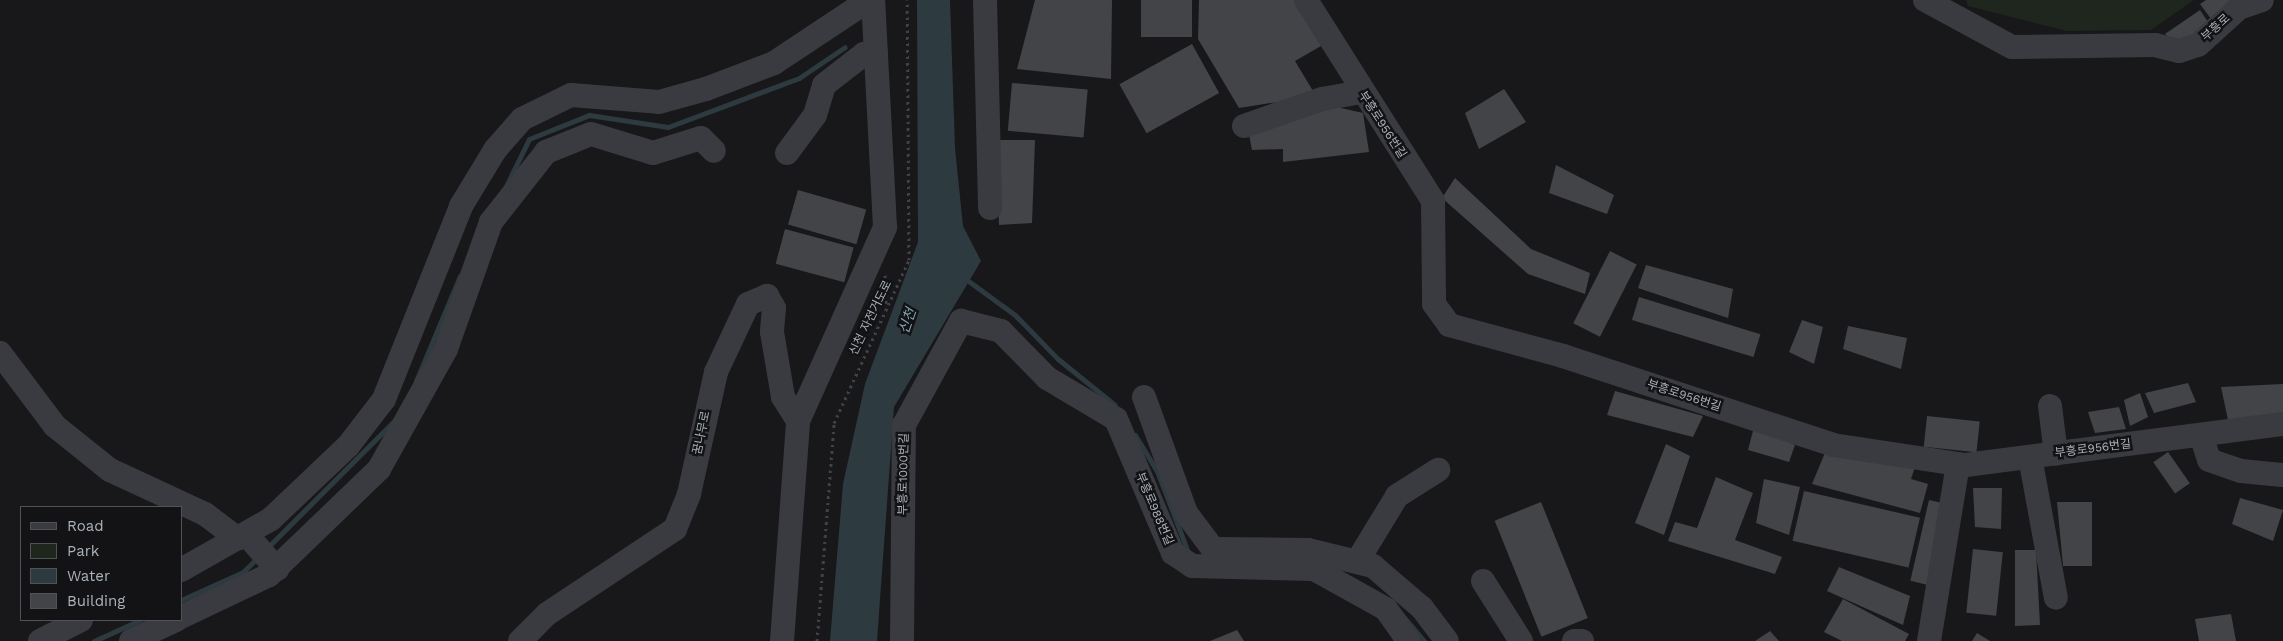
<!DOCTYPE html>
<html>
<head>
<meta charset="utf-8">
<style>
  body { margin:0 }
  #map { position:relative; width:2283px; height:641px; overflow:hidden; background:#18181a; font-family:"Work Sans","Noto Sans KR",sans-serif }
  div>[style] { position:absolute }
  [style*='--x'] { left:calc(var(--x)*1px); top:calc(var(--y)*1px); width:calc(var(--w)*1px); rotate:calc(var(--a)*1deg) }
  .green>* { inset:0; background:#1e261e }
  .water>* { inset:0; background:#2d3a3f }
  .stream>* { height:5px; margin:-2.5px; padding:0 2.5px; transform-origin:2.5px; border-radius:2.5px; background:#2d3a3f }
  .building>* { inset:0; background:#424447; transform-origin:0 0 }
  .path>* { height:3px; margin-top:-1.5px; transform-origin:0; background:repeating-linear-gradient(90deg,#3f4247 0 2.5px,transparent 0 6.5px) }
  .minor>* { height:24px; margin:-12px; padding:0 12px; transform-origin:12px; border-radius:12px; background:#393b40 }
  span { translate:-50% -50%; white-space:nowrap; text-align:center; line-height:1.15; -webkit-text-stroke:5px #131315; paint-order:stroke }
  .street-label { font-size:12px; color:#aab2ba }
  .water-label { font-size:14px; color:#81a6b6; font-style:italic }
  .legend { position:absolute; left:20px; top:506px; width:162px; height:115px; box-sizing:border-box; background:#131315; border:1px solid #4f5357; margin:0; padding:6px 9px; list-style:none; font-size:15px; color:#aab2ba }
  .legend li { display:flex; align-items:center; gap:10px; height:25px }
  .legend b { width:25px; border:1px solid #4f5357 }
</style>
</head>
<body>
<div id="map">
  <div class="green">
    <i style="clip-path:polygon(1966px 0,2194px 0,2151px 30px,2067px 31px,1968px 6px)"></i>
  </div>
  <div class="water">
    <i style="clip-path:polygon(917px 0,950px 0,955px 148px,963px 226px,981px 261px,894px 407px,877px 641px,830px 641px,843px 484px,865px 384px,918px 242px)"></i>
  </div>
  <div class="stream">
    <i style="--x:506;--y:186;--w:52;--a:-63.9"></i>
    <i style="--x:529;--y:139;--w:65;--a:-21.8"></i>
    <i style="--x:589;--y:115;--w:80;--a:8.6"></i>
    <i style="--x:668;--y:127;--w:140;--a:-20.5"></i>
    <i style="--x:799;--y:78;--w:55;--a:-34"></i>
    <i style="--x:963;--y:277;--w:64;--a:36.2"></i>
    <i style="--x:1015;--y:315;--w:62;--a:45.7"></i>
    <i style="--x:1058;--y:359;--w:73;--a:38.9"></i>
    <i style="--x:416;--y:381;--w:114;--a:-67.3"></i>
    <i style="--x:1135;--y:435;--w:42;--a:58.6"></i>
    <i style="--x:1157;--y:471;--w:87;--a:69.1"></i>
    <i style="--x:266;--y:549;--w:181;--a:-45"></i>
    <i style="--x:181;--y:600;--w:68;--a:-24.3"></i>
    <i style="--x:243;--y:572;--w:21;--a:-45"></i>
    <i style="--x:1397;--y:609;--w:42;--a:49.8"></i>
    <i style="--x:94;--y:641;--w:51;--a:-24.5"></i>
  </div>
  <div class="building">
    <i style="clip-path:polygon(1035px 0,1112px 0,1111px 79px,1017px 69px)"></i>
    <i style="left:1141px;top:0;width:51px;height:37px"></i>
    <i style="clip-path:polygon(1199px 0,1296px 0,1321px 46px,1295px 61px,1316px 96px,1239px 108px,1198px 39px)"></i>
    <i style="clip-path:polygon(2206px 0,2241px 0,2214px 23px,2200px 4px)"></i>
    <i style="clip-path:polygon(2200px 10px,2210px 25px,2177px 45px,2165px 34px)"></i>
    <i style="left:1192px;top:44px;width:56px;height:83px;rotate:61deg"></i>
    <i style="left:1012px;top:83px;width:76px;height:48px;rotate:5deg"></i>
    <i style="clip-path:polygon(1504px 89px,1526px 122px,1479px 149px,1465px 113px)"></i>
    <i style="clip-path:polygon(1328px 105px,1363px 113px,1369px 152px,1283px 162px,1283px 149px,1252px 150px,1249px 135px)"></i>
    <i style="clip-path:polygon(996px 140px,1035px 140px,1032px 223px,999px 225px)"></i>
    <i style="clip-path:polygon(1556px 165px,1614px 195px,1607px 214px,1549px 193px)"></i>
    <i style="clip-path:polygon(1455px 178px,1531px 249px,1590px 273px,1585px 294px,1528px 274px,1442px 198px)"></i>
    <i style="left:798px;top:190px;width:71px;height:36px;rotate:16deg"></i>
    <i style="left:785px;top:229px;width:71px;height:36px;rotate:15deg"></i>
    <i style="left:1610px;top:251px;width:30px;height:81px;rotate:27deg"></i>
    <i style="clip-path:polygon(1646px 265px,1733px 289px,1728px 318px,1638px 288px)"></i>
    <i style="left:1639px;top:297px;width:127px;height:24px;rotate:17deg"></i>
    <i style="clip-path:polygon(1802px 320px,1823px 327px,1814px 364px,1789px 352px)"></i>
    <i style="clip-path:polygon(1848px 326px,1907px 338px,1901px 369px,1843px 349px)"></i>
    <i style="clip-path:polygon(2188px 383px,2196px 402px,2154px 413px,2145px 393px)"></i>
    <i style="clip-path:polygon(2283px 384px,2283px 414px,2228px 420px,2221px 387px)"></i>
    <i style="clip-path:polygon(1615px 391px,1703px 416px,1693px 437px,1607px 415px)"></i>
    <i style="clip-path:polygon(2140px 393px,2148px 417px,2130px 426px,2124px 400px)"></i>
    <i style="clip-path:polygon(2119px 407px,2126px 429px,2095px 433px,2088px 412px)"></i>
    <i style="left:1927px;top:416px;width:53px;height:31px;rotate:6deg"></i>
    <i style="clip-path:polygon(1754px 427px,1795px 445px,1789px 462px,1748px 450px)"></i>
    <i style="clip-path:polygon(1666px 444px,1690px 456px,1664px 535px,1635px 523px)"></i>
    <i style="clip-path:polygon(1827px 448px,1915px 467px,1911px 479px,1928px 484px,1920px 513px,1812px 484px)"></i>
    <i style="left:2168px;top:452px;width:38px;height:18px;rotate:55deg"></i>
    <i style="clip-path:polygon(1716px 477px,1753px 493px,1735px 540px,1782px 557px,1775px 574px,1668px 541px,1675px 522px,1697px 528px)"></i>
    <i style="clip-path:polygon(1764px 479px,1800px 487px,1789px 535px,1756px 523px)"></i>
    <i style="clip-path:polygon(1973px 488px,2002px 488px,2001px 529px,1975px 527px)"></i>
    <i style="left:1804px;top:491px;width:119px;height:51px;rotate:13deg"></i>
    <i style="clip-path:polygon(2240px 498px,2283px 510px,2273px 541px,2232px 524px)"></i>
    <i style="left:1929px;top:500px;width:17px;height:83px;rotate:13deg"></i>
    <i style="left:1541px;top:502px;width:125px;height:50px;rotate:68deg"></i>
    <i style="clip-path:polygon(2057px 502px,2092px 502px,2092px 566px,2063px 566px)"></i>
    <i style="left:1973px;top:549px;width:30px;height:64px;rotate:6deg"></i>
    <i style="clip-path:polygon(2015px 550px,2036px 550px,2040px 625px,2015px 626px)"></i>
    <i style="clip-path:polygon(1839px 567px,1910px 596px,1903px 625px,1827px 591px)"></i>
    <i style="clip-path:polygon(1843px 599px,1909px 634px,1905px 641px,1842px 641px,1824px 632px)"></i>
    <i style="clip-path:polygon(2231px 614px,2236px 641px,2199px 641px,2195px 619px)"></i>
    <i style="clip-path:polygon(1237px 630px,1244px 641px,1210px 641px)"></i>
    <i style="clip-path:polygon(1770px 631px,1779px 641px,1755px 641px)"></i>
    <i style="clip-path:polygon(1977px 633px,1990px 641px,1972px 641px)"></i>
  </div>
  <div class="path">
    <i style="--x:885;--y:275;--w:31;--a:88"></i>
    <i style="--x:817;--y:641;--w:219;--a:-85.5"></i>
    <i style="--x:834;--y:423;--w:179;--a:-65.3"></i>
    <i style="--x:909;--y:260;--w:260;--a:-90.4"></i>
  </div>
  <div class="minor">
    <i style="--x:985;--y:0;--w:208;--a:88.6"></i>
    <i style="--x:1306;--y:0;--w:238;--a:57.7"></i>
    <i style="--x:1433;--y:201;--w:103;--a:89.4"></i>
    <i style="--x:1434;--y:304;--w:26;--a:54"></i>
    <i style="--x:1449;--y:325;--w:118;--a:15.2"></i>
    <i style="--x:1563;--y:356;--w:284;--a:18.2"></i>
    <i style="--x:1833;--y:445;--w:134;--a:8.6"></i>
    <i style="--x:1966;--y:465;--w:320;--a:-7.4"></i>
    <i style="--x:1925;--y:0;--w:99;--a:28.4"></i>
    <i style="--x:2012;--y:47;--w:143;--a:-0.8"></i>
    <i style="--x:2155;--y:45;--w:25;--a:14"></i>
    <i style="--x:2179;--y:51;--w:20;--a:-18"></i>
    <i style="--x:2198;--y:45;--w:55;--a:-42.1"></i>
    <i style="--x:2239;--y:8;--w:24;--a:-19"></i>
    <i style="--x:1244;--y:126;--w:83;--a:-19.1"></i>
    <i style="--x:1322;--y:99;--w:40;--a:-10"></i>
    <i style="--x:787;--y:153;--w:47;--a:-53.6"></i>
    <i style="--x:815;--y:115;--w:31;--a:-73"></i>
    <i style="--x:824;--y:85;--w:51;--a:-37.8"></i>
    <i style="--x:864;--y:54;--w:12;--a:-14"></i>
    <i style="--x:0;--y:353;--w:91;--a:53"></i>
    <i style="--x:55;--y:426;--w:70;--a:38.7"></i>
    <i style="--x:110;--y:470;--w:105;--a:24.9"></i>
    <i style="--x:205;--y:514;--w:41;--a:37.1"></i>
    <i style="--x:1144;--y:397;--w:123;--a:70.1"></i>
    <i style="--x:1186;--y:513;--w:45;--a:53.1"></i>
    <i style="--x:1213;--y:549;--w:95;--a:0.6"></i>
    <i style="--x:1308;--y:550;--w:67;--a:13.8"></i>
    <i style="--x:1373;--y:566;--w:65;--a:40.6"></i>
    <i style="--x:1422;--y:608;--w:41;--a:52.9"></i>
    <i style="--x:2050;--y:406;--w:48;--a:82.9"></i>
    <i style="--x:2201;--y:435;--w:26;--a:72"></i>
    <i style="--x:2209;--y:460;--w:34;--a:19"></i>
    <i style="--x:2241;--y:471;--w:42;--a:5.4"></i>
    <i style="--x:2030;--y:457;--w:143;--a:79.6"></i>
    <i style="--x:246;--y:534;--w:47;--a:48.5"></i>
    <i style="--x:1358;--y:560;--w:75;--a:-58.6"></i>
    <i style="--x:1397;--y:496;--w:49;--a:-32.4"></i>
    <i style="--x:181;--y:570;--w:103;--a:-29.5"></i>
    <i style="--x:271;--y:519;--w:106;--a:-43.5"></i>
    <i style="--x:348;--y:446;--w:59;--a:-52.5"></i>
    <i style="--x:384;--y:399;--w:208;--a:-68.2"></i>
    <i style="--x:461;--y:206;--w:66;--a:-58.7"></i>
    <i style="--x:495;--y:150;--w:41;--a:-48.9"></i>
    <i style="--x:522;--y:119;--w:55;--a:-26.1"></i>
    <i style="--x:571;--y:95;--w:88;--a:4.5"></i>
    <i style="--x:659;--y:102;--w:49;--a:-15.5"></i>
    <i style="--x:706;--y:89;--w:73;--a:-20.9"></i>
    <i style="--x:774;--y:63;--w:114;--a:-33.6"></i>
    <i style="--x:1483;--y:581;--w:71;--a:57.7"></i>
    <i style="--x:181;--y:617;--w:98;--a:-25.5"></i>
    <i style="--x:269;--y:575;--w:153;--a:-43.9"></i>
    <i style="--x:379;--y:469;--w:137;--a:-60.8"></i>
    <i style="--x:446;--y:349;--w:135;--a:-70.5"></i>
    <i style="--x:491;--y:222;--w:89;--a:-51.8"></i>
    <i style="--x:546;--y:152;--w:48;--a:-21.8"></i>
    <i style="--x:591;--y:134;--w:65;--a:17"></i>
    <i style="--x:653;--y:153;--w:50;--a:-17.4"></i>
    <i style="--x:701;--y:138;--w:18;--a:45"></i>
    <i style="--x:40;--y:641;--w:46;--a:-27.1"></i>
    <i style="--x:131;--y:641;--w:50;--a:-25"></i>
    <i style="--x:520;--y:641;--w:38;--a:-45"></i>
    <i style="--x:547;--y:614;--w:154;--a:-33.6"></i>
    <i style="--x:675;--y:529;--w:38;--a:-68"></i>
    <i style="--x:689;--y:494;--w:125;--a:-77.5"></i>
    <i style="--x:716;--y:372;--w:75;--a:-64.8"></i>
    <i style="--x:748;--y:304;--w:21;--a:-23"></i>
    <i style="--x:767;--y:296;--w:14;--a:60"></i>
    <i style="--x:774;--y:308;--w:24;--a:95"></i>
    <i style="--x:772;--y:332;--w:66;--a:80.4"></i>
    <i style="--x:783;--y:397;--w:28;--a:58"></i>
    <i style="--x:782;--y:641;--w:221;--a:-85.8"></i>
    <i style="--x:798;--y:421;--w:213;--a:-65.8"></i>
    <i style="--x:885;--y:227;--w:227;--a:-93"></i>
    <i style="--x:902;--y:641;--w:216;--a:-89.5"></i>
    <i style="--x:904;--y:425;--w:119;--a:-61.3"></i>
    <i style="--x:961;--y:321;--w:41;--a:14"></i>
    <i style="--x:1001;--y:331;--w:66;--a:45.6"></i>
    <i style="--x:1047;--y:378;--w:80;--a:30.7"></i>
    <i style="--x:1116;--y:419;--w:146;--a:67"></i>
    <i style="--x:1173;--y:553;--w:23;--a:34"></i>
    <i style="--x:1192;--y:566;--w:122;--a:1.4"></i>
    <i style="--x:1314;--y:569;--w:82;--a:29.1"></i>
    <i style="--x:1386;--y:609;--w:39;--a:55"></i>
    <i style="--x:1574;--y:641;--w:8;--a:0"></i>
    <i style="--x:1929;--y:641;--w:179;--a:-80.7"></i>
  </div>
  <div class="street-label">
    <span style="left:2216px;top:28px;rotate:-42deg">부흥로</span>
    <span style="left:1382px;top:125px;rotate:57deg">부흥로956번길</span>
    <span style="left:871px;top:318px;rotate:-64deg">신천 자전거도로</span>
    <span style="left:1684px;top:396px;rotate:18deg">부흥로956번길</span>
    <span style="left:702px;top:433px;rotate:-78deg">꿈나무로</span>
    <span style="left:2093px;top:449px;rotate:-7deg">부흥로956번길</span>
    <span style="left:904px;top:474px;rotate:-89deg">부흥로1000번길</span>
    <span style="left:1154px;top:509px;rotate:67deg">부흥로988번길</span>
  </div>
  <div class="water-label">
    <span style="left:907px;top:321px;rotate:-71deg">신천</span>
  </div>
  <ul class="legend">
  <li><b style="height:6px;background:#393b40"></b>Road</li>
  <li><b style="height:14px;background:#1e261e"></b>Park</li>
  <li><b style="height:14px;background:#2d3a3f"></b>Water</li>
  <li><b style="height:14px;background:#424447"></b>Building</li>
  </ul>
</div>
</body>
</html>
